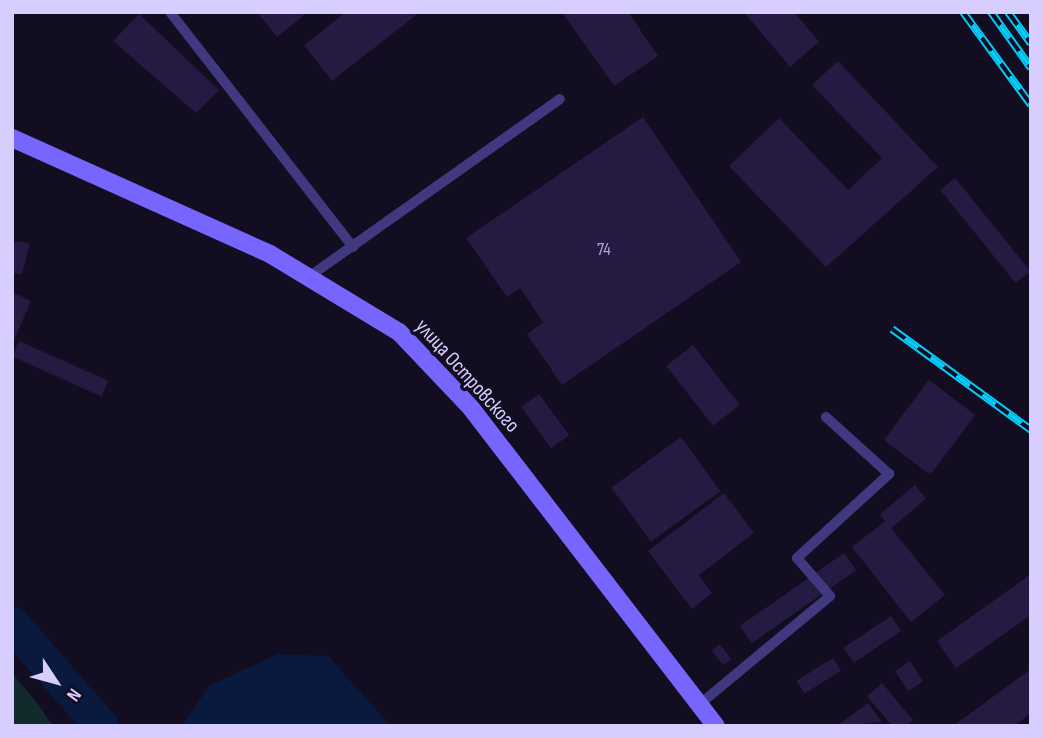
<!DOCTYPE html>
<html>
<head>
<meta charset="utf-8">
<style>
  body { margin:0 }
  #map { position:relative; width:1043px; height:738px; overflow:hidden; background:#120d21; font-family:"Sofia Sans Condensed",sans-serif }
  div>[style] { position:absolute }
  [style*='--x'] { left:calc(var(--x)*1px); top:calc(var(--y)*1px); width:calc(var(--w)*1px); rotate:calc(var(--a)*1deg) }
  .green>* { inset:0; background:#112a2b }
  .water>* { inset:0; background:#0a193e }
  .river>* { height:35px; margin:-17.5px; padding:0 17.5px; transform-origin:17.5px; border-radius:17.5px; background:#0a193e }
  .building>* { inset:0; background:#251a42; transform-origin:0 0 }
  .lane>* { height:10px; margin:-5px; padding:0 5px; transform-origin:5px; border-radius:5px; background:#413980 }
  .secondary>* { height:18px; margin:-9px; padding:0 9px; transform-origin:9px; border-radius:9px; background:#7666fe }
  .rail>* { height:8px; margin-top:-4px; transform-origin:0; background:repeating-linear-gradient(90deg,#120d21 0 16px,#02ccf7 0 32px); box-sizing:border-box; border-block:2px solid #02ccf7 }
  span { translate:-50% -50%; white-space:nowrap; text-align:center; line-height:1.15; -webkit-text-stroke:7px #120d21; paint-order:stroke }
  .number-label { font-size:18px; color:#aaa1d0 }
  .number-label span { -webkit-text-stroke-width:0 }
  .street-label { font-size:21px; color:#d7ceff }
  .frame { position:absolute; inset:0; border:14px solid #d7ceff; pointer-events:none }
  .north { position:absolute; left:21px; top:647px; width:70px; height:70px; -webkit-text-stroke:5px #120d21; paint-order:stroke; rotate:126deg; font-size:19px; font-weight:700; line-height:28px; text-align:center; color:#d7ceff }
  .north::after { content:''; display:block; margin:auto; width:24px; height:32px; background:#d7ceff; clip-path:polygon(50% 0,100% 100%,50% 72%,0 100%) }
</style>
</head>
<body>
<div id="map">
  <div class="green">
    <i style="clip-path:polygon(12px 673px,37px 703px,53px 726px,12px 726px)"></i>
  </div>
  <div class="water">
    <i style="clip-path:polygon(277px 654px,328px 656px,391px 726px,182px 726px,209px 686px)"></i>
  </div>
  <div class="river">
    <i style="--x:12;--y:624;--w:135;--a:48.9"></i>
  </div>
  <div class="building">
    <i style="clip-path:polygon(257px 12px,308px 12px,277px 37px)"></i>
    <i style="clip-path:polygon(346px 12px,420px 12px,332px 81px,304px 45px)"></i>
    <i style="clip-path:polygon(562px 12px,628px 12px,658px 56px,614px 86px)"></i>
    <i style="clip-path:polygon(744px 12px,794px 12px,819px 42px,790px 67px)"></i>
    <i style="clip-path:polygon(139px 14px,219px 90px,196px 113px,113px 41px)"></i>
    <i style="clip-path:polygon(838px 61px,938px 167px,826px 267px,729px 166px,779px 118px,848px 190px,882px 158px,812px 85px)"></i>
    <i style="clip-path:polygon(643px 117px,741px 262px,562px 385px,527px 334px,543px 322px,520px 288px,507px 297px,466px 238px)"></i>
    <i style="left:955px;top:178px;width:120px;height:19px;rotate:51deg"></i>
    <i style="clip-path:polygon(12px 241px,30px 243px,22px 274px,12px 273px)"></i>
    <i style="clip-path:polygon(12px 292px,31px 301px,12px 345px)"></i>
    <i style="left:19px;top:341px;width:98px;height:17px;rotate:24deg"></i>
    <i style="left:693px;top:345px;width:76px;height:34px;rotate:52deg"></i>
    <i style="left:929px;top:380px;width:58px;height:75px;rotate:37deg"></i>
    <i style="left:539px;top:394px;width:51px;height:22px;rotate:54deg"></i>
    <i style="left:681px;top:437px;width:67px;height:86px;rotate:54deg"></i>
    <i style="clip-path:polygon(915px 485px,926px 499px,891px 528px,945px 595px,911px 622px,852px 547px,885px 521px,880px 514px)"></i>
    <i style="clip-path:polygon(724px 493px,754px 533px,699px 575px,712px 593px,692px 609px,648px 551px)"></i>
    <i style="left:844px;top:553px;width:21px;height:127px;rotate:55deg"></i>
    <i style="clip-path:polygon(1031px 574px,1031px 615px,956px 668px,937px 641px)"></i>
    <i style="left:891px;top:616px;width:18px;height:57px;rotate:56deg"></i>
    <i style="left:720px;top:644px;width:19px;height:10px;rotate:54deg"></i>
    <i style="left:833px;top:658px;width:15px;height:43px;rotate:58deg"></i>
    <i style="left:910px;top:661px;width:24px;height:18px;rotate:57deg"></i>
    <i style="clip-path:polygon(1031px 669px,1031px 713px,1014px 726px,953px 726px)"></i>
    <i style="clip-path:polygon(882px 683px,913px 720px,907px 726px,892px 726px,867px 696px)"></i>
    <i style="clip-path:polygon(868px 703px,882px 722px,840px 726px,839px 724px)"></i>
  </div>
  <div class="lane">
    <i style="--x:170;--y:12;--w:298;--a:52.1"></i>
    <i style="--x:310;--y:276;--w:306;--a:-35.3"></i>
    <i style="--x:700;--y:704;--w:169;--a:-39.7"></i>
    <i style="--x:830;--y:596;--w:50;--a:-131"></i>
    <i style="--x:797;--y:558;--w:125;--a:-42.4"></i>
    <i style="--x:889;--y:474;--w:85;--a:-137.9"></i>
  </div>
  <div class="secondary">
    <i style="--x:12;--y:138;--w:283;--a:24.2"></i>
    <i style="--x:270;--y:254;--w:151;--a:31.2"></i>
    <i style="--x:399;--y:332;--w:105;--a:46.5"></i>
    <i style="--x:471;--y:408;--w:401;--a:52.4"></i>
  </div>
  <div class="rail">
    <i style="--x:963;--y:12;--w:115;--a:53.8"></i>
    <i style="--x:991;--y:12;--w:69;--a:54.5"></i>
    <i style="--x:1008;--y:12;--w:39;--a:54"></i>
    <i style="--x:892;--y:329;--w:172;--a:36"></i>
  </div>
  <div class="number-label">
    <span style="left:604px;top:250px">74</span>
  </div>
  <div class="street-label">
    <span style="left:467px;top:376px;rotate:48deg">улица Островского</span>
  </div>
  <div class="frame"></div>
  <div class="north">N</div>
</div>
</body>
</html>
